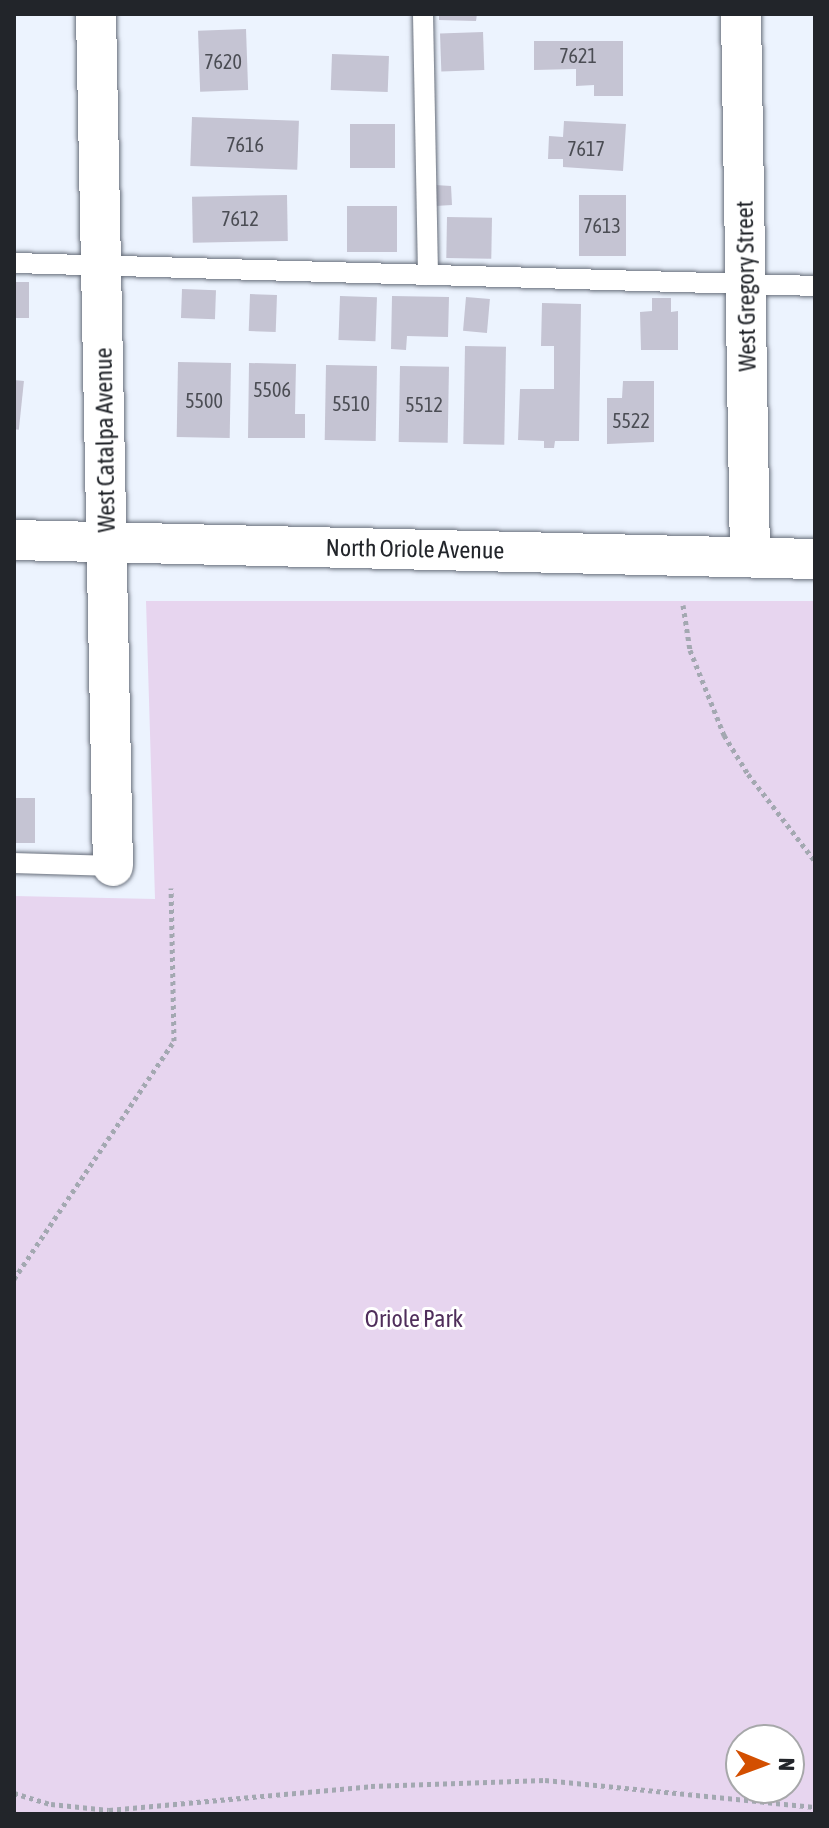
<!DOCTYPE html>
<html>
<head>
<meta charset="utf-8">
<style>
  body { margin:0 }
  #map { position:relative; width:829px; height:1828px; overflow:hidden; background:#ecf3fe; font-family:"Asap Condensed",sans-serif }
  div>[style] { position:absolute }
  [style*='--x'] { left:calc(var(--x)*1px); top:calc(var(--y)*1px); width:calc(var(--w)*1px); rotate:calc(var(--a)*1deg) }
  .green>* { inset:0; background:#e7d5ef }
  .building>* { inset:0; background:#c5c4d3; transform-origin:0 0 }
  .path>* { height:5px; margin-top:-2.5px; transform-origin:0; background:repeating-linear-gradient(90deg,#a3a8b1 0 4px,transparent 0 8px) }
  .roads { filter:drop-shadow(0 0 2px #676e7a) drop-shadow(0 0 2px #676e7a) }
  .lane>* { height:20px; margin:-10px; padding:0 10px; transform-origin:10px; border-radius:10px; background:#fff }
  .street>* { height:40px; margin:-20px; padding:0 20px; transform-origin:20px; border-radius:20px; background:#fff }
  span { translate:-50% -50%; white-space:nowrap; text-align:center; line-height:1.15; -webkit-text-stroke:6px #fff; paint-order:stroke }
  .number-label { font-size:20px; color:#4b4d54 }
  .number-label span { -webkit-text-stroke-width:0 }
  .street-label { font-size:24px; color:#22252a }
  .park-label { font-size:24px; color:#4f2e5b }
  .frame { position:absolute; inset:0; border:16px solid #22252a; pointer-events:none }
  .north { position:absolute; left:725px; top:1724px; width:80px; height:80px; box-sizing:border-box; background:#fff; border:2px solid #a7a8aa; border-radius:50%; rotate:91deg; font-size:22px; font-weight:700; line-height:32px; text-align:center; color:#22252a }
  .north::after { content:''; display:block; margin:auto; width:28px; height:36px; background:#d34f00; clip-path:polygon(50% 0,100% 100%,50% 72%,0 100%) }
</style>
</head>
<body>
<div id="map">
  <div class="green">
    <i style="clip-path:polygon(evenodd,146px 601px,815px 601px,815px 1814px,14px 1814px,14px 896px,155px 899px,146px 601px,741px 1740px,789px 1740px,789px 1788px,741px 1788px,741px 1740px)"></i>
  </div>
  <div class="building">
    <i style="clip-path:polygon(439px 14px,477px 14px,476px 21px,439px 20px)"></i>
    <i style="left:246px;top:29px;width:61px;height:48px;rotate:88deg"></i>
    <i style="left:483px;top:32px;width:38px;height:43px;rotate:88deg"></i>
    <i style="clip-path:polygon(534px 41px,623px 41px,623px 96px,594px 96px,594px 85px,576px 86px,576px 69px,534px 70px)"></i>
    <i style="left:332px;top:54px;width:57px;height:36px;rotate:2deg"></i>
    <i style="left:192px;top:117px;width:107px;height:49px;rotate:2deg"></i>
    <i style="clip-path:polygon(564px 121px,626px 124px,623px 171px,563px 167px,563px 159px,548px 159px,549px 136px,563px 137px)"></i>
    <i style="left:350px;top:124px;width:45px;height:44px"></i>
    <i style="clip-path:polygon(435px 185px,451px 186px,452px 205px,435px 206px)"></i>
    <i style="left:287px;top:195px;width:46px;height:95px;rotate:89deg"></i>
    <i style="left:579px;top:195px;width:47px;height:61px"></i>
    <i style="left:347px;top:206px;width:50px;height:46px"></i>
    <i style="left:447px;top:217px;width:45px;height:41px;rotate:1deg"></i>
    <i style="left:14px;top:282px;width:15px;height:36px"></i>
    <i style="left:182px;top:289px;width:34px;height:29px;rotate:2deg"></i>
    <i style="left:250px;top:294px;width:27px;height:37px;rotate:2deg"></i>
    <i style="left:340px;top:296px;width:37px;height:44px;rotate:2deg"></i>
    <i style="clip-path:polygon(392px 296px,449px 297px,448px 337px,407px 336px,406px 350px,391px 349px)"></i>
    <i style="left:466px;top:297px;width:24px;height:34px;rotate:5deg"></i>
    <i style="clip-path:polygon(652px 298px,671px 298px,671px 312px,678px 311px,678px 350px,641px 350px,640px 312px,652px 311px)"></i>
    <i style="clip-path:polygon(542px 303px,581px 304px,579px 441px,555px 441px,554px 448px,544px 448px,544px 441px,518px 440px,520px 389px,554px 389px,554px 346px,541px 346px)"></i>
    <i style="left:465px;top:346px;width:41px;height:98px;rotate:1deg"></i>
    <i style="left:178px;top:362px;width:53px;height:75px;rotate:1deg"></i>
    <i style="clip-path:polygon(249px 363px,296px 364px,295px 414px,305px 414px,305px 438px,248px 438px)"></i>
    <i style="left:326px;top:365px;width:51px;height:75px;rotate:1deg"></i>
    <i style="left:400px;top:366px;width:49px;height:76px;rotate:1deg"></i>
    <i style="left:14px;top:380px;width:10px;height:49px;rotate:6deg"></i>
    <i style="clip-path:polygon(623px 381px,654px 381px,654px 442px,607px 444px,607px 398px,622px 398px)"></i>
    <i style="left:14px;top:798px;width:21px;height:45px"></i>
  </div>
  <div class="path">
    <i style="--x:683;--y:605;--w:46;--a:81.2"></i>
    <i style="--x:690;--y:650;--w:92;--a:68.2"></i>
    <i style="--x:724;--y:735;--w:46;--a:58.4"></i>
    <i style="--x:748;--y:774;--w:110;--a:52.4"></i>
    <i style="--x:14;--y:1279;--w:287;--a:-56.1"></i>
    <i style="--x:174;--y:1041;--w:153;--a:-91.1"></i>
    <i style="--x:14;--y:1793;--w:39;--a:17"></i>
    <i style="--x:51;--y:1804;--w:58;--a:5.9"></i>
    <i style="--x:109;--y:1810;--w:263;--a:-5.2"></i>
    <i style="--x:371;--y:1786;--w:174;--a:-2"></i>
    <i style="--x:545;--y:1780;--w:271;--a:5.7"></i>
  </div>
  <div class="roads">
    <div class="lane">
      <i style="--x:423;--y:14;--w:261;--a:88.9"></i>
      <i style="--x:14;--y:263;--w:801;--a:1.64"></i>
      <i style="--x:14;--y:863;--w:99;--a:1.7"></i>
    </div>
    <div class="street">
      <i style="--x:96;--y:14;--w:852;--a:88.86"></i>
      <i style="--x:741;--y:14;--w:543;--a:89.05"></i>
      <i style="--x:14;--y:540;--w:801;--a:1.36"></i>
    </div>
  </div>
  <div class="number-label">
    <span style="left:578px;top:55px">7621</span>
    <span style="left:223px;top:61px">7620</span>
    <span style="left:245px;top:144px">7616</span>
    <span style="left:586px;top:148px">7617</span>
    <span style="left:240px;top:218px">7612</span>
    <span style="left:602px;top:225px">7613</span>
    <span style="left:272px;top:389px">5506</span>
    <span style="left:204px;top:400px">5500</span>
    <span style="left:351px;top:403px">5510</span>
    <span style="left:424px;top:404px">5512</span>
    <span style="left:631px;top:420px">5522</span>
  </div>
  <div class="street-label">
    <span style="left:746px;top:286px;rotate:-91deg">West Gregory Street</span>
    <span style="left:105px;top:440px;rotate:-91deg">West Catalpa Avenue</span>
    <span style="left:415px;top:549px;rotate:1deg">North Oriole Avenue</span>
  </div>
  <div class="park-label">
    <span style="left:414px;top:1319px">Oriole Park</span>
  </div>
  <div class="frame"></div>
  <div class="north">N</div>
</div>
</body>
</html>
